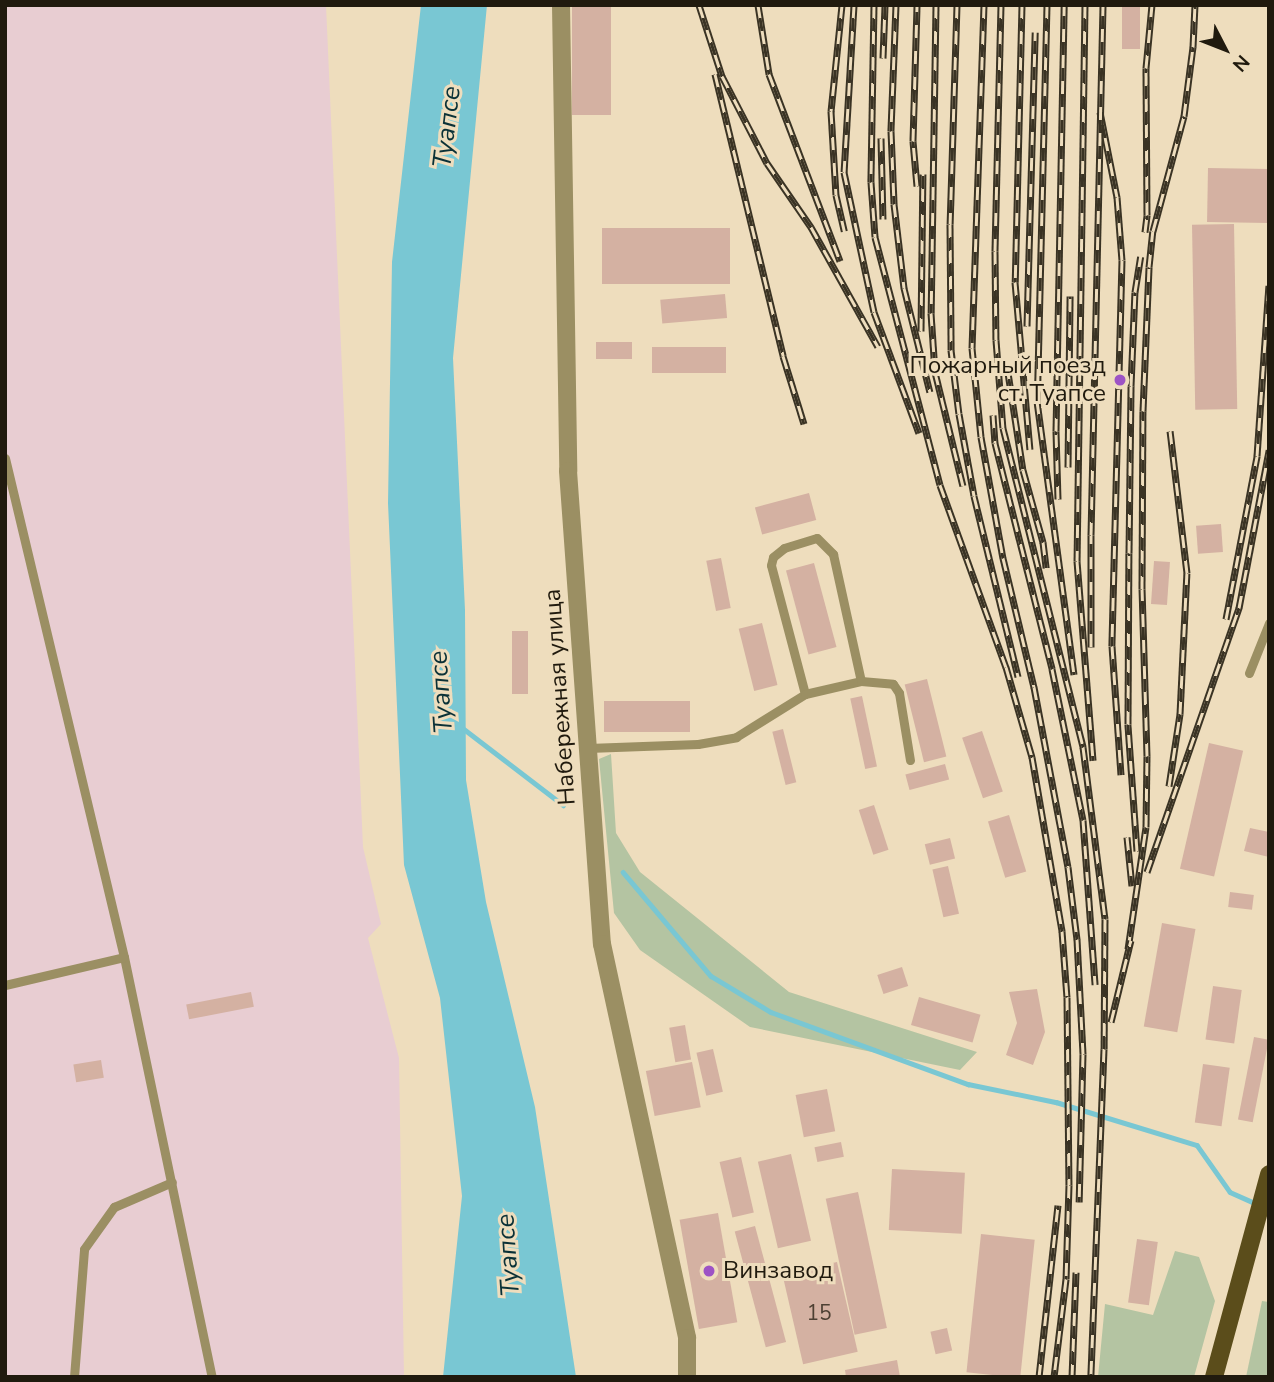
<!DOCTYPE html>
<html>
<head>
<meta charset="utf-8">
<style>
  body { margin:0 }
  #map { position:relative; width:1274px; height:1382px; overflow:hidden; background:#eeddbd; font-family:"Nunito Sans",sans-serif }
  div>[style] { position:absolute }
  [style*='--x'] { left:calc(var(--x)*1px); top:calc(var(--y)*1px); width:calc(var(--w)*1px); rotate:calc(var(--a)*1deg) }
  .industrial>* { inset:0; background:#e8cdd2 }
  .green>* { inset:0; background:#b4c4a2 }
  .water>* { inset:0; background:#79c7d3 }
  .stream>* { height:4.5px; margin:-2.25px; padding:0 2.25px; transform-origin:2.25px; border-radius:2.25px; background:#79c7d3 }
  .building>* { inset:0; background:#d4b1a2; transform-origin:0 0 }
  .lane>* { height:9px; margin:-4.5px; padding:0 4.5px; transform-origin:4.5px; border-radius:4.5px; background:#9b8f63 }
  .street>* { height:18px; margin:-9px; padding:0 9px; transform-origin:9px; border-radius:9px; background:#9b8f63 }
  .primary>* { height:18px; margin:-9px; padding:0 9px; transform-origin:9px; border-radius:9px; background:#5b4d1b }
  .rail>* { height:7px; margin-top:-3.5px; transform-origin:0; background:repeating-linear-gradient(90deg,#eeddbd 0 13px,#3a3324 0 26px); box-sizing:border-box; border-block:2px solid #3a3324 }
  .dots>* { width:19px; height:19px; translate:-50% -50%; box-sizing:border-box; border:4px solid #eeddbd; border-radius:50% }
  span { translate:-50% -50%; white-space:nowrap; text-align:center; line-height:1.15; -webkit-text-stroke:6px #eeddbd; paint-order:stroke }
  .number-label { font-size:21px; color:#4d4033 }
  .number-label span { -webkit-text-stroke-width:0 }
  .poi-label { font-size:24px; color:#201a0e }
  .right { translate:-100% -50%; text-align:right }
  .left { translate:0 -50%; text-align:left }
  .street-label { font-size:24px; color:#201a0e }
  .water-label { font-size:26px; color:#0a3137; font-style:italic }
  .frame { position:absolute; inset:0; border:7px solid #201a0e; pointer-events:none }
  .north { position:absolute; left:1190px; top:14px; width:70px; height:70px; -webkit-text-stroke:5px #eeddbd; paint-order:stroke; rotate:132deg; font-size:19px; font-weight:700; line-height:28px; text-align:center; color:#201a0e }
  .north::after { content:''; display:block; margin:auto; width:24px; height:32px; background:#201a0e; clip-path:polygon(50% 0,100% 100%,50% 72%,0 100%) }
</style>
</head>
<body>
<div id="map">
  <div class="industrial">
    <i style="clip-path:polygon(5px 5px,326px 5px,363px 847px,381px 924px,368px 938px,399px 1058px,404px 1377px,5px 1377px)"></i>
  </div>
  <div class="green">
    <i style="clip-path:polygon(611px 754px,616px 833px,640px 872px,789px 992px,977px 1052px,960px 1070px,750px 1027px,640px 950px,614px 913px,599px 759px)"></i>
    <i style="clip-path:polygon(1175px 1251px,1199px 1257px,1215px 1301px,1194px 1377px,1098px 1377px,1105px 1304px,1153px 1315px)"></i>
    <i style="clip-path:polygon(1262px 1301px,1269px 1302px,1269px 1377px,1246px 1377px)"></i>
  </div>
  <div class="water">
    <i style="clip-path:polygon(421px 5px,487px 5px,453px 358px,465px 610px,466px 780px,486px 902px,535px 1107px,576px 1377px,443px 1377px,462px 1196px,440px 998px,404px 865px,388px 503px,392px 262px)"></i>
  </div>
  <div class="stream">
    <i style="--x:464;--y:729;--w:125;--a:37.5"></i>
    <i style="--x:623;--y:872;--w:136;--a:49.8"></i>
    <i style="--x:711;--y:976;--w:70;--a:31"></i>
    <i style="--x:771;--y:1012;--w:210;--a:20.1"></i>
    <i style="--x:968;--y:1084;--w:90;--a:11.6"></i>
    <i style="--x:1056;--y:1102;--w:147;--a:17"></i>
    <i style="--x:1197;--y:1145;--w:57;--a:54.9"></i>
    <i style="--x:1230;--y:1192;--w:30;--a:24"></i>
  </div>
  <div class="building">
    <i style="left:572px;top:5px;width:39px;height:110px"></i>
    <i style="left:1122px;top:5px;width:18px;height:44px"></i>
    <i style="left:1208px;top:168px;width:61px;height:54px;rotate:1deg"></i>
    <i style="left:1234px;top:224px;width:185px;height:42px;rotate:89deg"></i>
    <i style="left:602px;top:228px;width:128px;height:56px"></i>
    <i style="left:725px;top:294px;width:24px;height:65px;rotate:85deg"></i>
    <i style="left:632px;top:342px;width:17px;height:36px;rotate:90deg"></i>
    <i style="left:652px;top:347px;width:74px;height:26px"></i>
    <i style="left:809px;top:493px;width:28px;height:56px;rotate:75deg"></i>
    <i style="left:1221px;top:524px;width:28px;height:25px;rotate:86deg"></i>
    <i style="left:721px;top:558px;width:51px;height:15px;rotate:79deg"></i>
    <i style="left:1154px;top:561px;width:16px;height:43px;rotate:4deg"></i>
    <i style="left:814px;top:563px;width:87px;height:29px;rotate:75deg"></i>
    <i style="left:762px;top:623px;width:64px;height:24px;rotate:76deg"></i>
    <i style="left:512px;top:631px;width:16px;height:63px"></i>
    <i style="left:927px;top:679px;width:80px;height:23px;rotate:76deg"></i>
    <i style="left:862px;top:696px;width:72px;height:12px;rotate:78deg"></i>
    <i style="left:690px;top:701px;width:31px;height:86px;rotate:90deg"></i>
    <i style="left:783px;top:729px;width:55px;height:11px;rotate:76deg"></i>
    <i style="left:982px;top:731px;width:64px;height:21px;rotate:71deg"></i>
    <i style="left:1209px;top:743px;width:35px;height:129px;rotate:13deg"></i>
    <i style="left:945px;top:764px;width:16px;height:41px;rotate:75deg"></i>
    <i style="left:874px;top:805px;width:47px;height:16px;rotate:72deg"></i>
    <i style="left:1009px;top:815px;width:59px;height:22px;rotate:73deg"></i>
    <i style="clip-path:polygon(1250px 828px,1269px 832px,1269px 857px,1244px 851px)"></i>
    <i style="left:950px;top:838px;width:21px;height:26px;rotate:76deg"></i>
    <i style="left:948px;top:866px;width:49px;height:16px;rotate:77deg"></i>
    <i style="left:1230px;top:892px;width:24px;height:15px;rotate:7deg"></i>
    <i style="left:1162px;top:923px;width:34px;height:105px;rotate:10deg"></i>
    <i style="left:902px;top:967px;width:20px;height:26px;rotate:72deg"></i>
    <i style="left:1213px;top:986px;width:29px;height:54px;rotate:8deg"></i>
    <i style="clip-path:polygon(1037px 989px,1045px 1032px,1033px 1065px,1006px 1055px,1017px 1023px,1009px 992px)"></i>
    <i style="left:251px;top:992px;width:15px;height:66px;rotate:79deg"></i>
    <i style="left:919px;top:997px;width:64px;height:29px;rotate:16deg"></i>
    <i style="left:685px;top:1025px;width:35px;height:16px;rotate:80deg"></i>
    <i style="left:1254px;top:1037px;width:15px;height:84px;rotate:11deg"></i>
    <i style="left:713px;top:1049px;width:44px;height:17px;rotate:77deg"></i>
    <i style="left:101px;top:1060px;width:18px;height:28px;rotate:81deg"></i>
    <i style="left:692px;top:1062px;width:46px;height:47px;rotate:79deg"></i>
    <i style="left:1203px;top:1064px;width:27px;height:59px;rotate:8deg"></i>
    <i style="left:827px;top:1089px;width:43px;height:32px;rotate:79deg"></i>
    <i style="left:841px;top:1142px;width:15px;height:27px;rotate:79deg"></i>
    <i style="left:791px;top:1154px;width:89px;height:34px;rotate:77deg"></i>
    <i style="left:741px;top:1157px;width:57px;height:22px;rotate:77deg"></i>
    <i style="left:892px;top:1169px;width:73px;height:61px;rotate:3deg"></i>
    <i style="left:858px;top:1192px;width:139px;height:33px;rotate:78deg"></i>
    <i style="left:718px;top:1213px;width:111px;height:39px;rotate:80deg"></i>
    <i style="left:755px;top:1226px;width:120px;height:21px;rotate:75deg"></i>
    <i style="left:981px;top:1234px;width:54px;height:139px;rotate:6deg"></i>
    <i style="left:1137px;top:1239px;width:21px;height:64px;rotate:8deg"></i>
    <i style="left:837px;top:1262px;width:92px;height:56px;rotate:77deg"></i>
    <i style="left:947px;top:1328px;width:23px;height:17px;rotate:77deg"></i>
    <i style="clip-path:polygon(897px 1360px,900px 1377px,846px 1377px,845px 1370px)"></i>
  </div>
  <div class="lane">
    <i style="--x:5;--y:458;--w:513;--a:76.59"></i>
    <i style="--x:124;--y:957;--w:429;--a:78.2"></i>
    <i style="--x:1249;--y:673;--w:54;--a:-68.2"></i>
    <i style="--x:805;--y:694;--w:133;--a:-104.8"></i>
    <i style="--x:771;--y:565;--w:8;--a:-76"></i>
    <i style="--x:773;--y:557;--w:14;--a:-39"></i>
    <i style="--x:784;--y:548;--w:34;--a:-17"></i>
    <i style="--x:817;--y:538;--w:23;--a:45"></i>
    <i style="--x:833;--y:554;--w:130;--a:77.6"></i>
    <i style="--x:588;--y:748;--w:110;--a:-2.1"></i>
    <i style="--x:698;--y:744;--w:39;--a:-10"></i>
    <i style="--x:736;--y:737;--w:81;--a:-31.9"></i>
    <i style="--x:805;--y:694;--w:57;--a:-13.1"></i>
    <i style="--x:861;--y:681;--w:32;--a:5"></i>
    <i style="--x:893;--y:684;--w:11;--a:56"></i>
    <i style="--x:899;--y:693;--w:68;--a:80.7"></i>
    <i style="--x:5;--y:985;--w:122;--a:-13.2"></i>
    <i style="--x:74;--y:1377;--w:128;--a:-85.5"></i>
    <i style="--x:84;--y:1249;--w:52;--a:-54.5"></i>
    <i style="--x:114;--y:1207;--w:63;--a:-23.3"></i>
  </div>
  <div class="street">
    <i style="--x:561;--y:5;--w:466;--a:89.1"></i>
    <i style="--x:568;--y:471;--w:474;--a:85.9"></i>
    <i style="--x:602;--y:944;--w:403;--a:77.8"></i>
    <i style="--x:687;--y:1338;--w:39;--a:90"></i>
  </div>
  <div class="primary">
    <i style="--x:1214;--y:1377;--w:210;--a:-74.8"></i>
  </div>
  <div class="rail">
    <i style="--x:699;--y:5;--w:75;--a:72.1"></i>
    <i style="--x:722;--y:76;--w:98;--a:62.7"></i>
    <i style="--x:767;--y:163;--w:78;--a:55.5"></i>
    <i style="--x:811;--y:227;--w:137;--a:60.8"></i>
    <i style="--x:758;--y:5;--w:70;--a:80.9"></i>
    <i style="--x:769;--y:74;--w:200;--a:69.2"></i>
    <i style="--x:842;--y:5;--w:107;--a:95.9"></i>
    <i style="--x:831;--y:111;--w:84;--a:86.6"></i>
    <i style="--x:836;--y:195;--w:37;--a:77"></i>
    <i style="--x:854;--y:5;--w:167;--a:93.4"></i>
    <i style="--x:844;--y:172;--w:143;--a:77.9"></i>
    <i style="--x:874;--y:312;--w:129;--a:69.6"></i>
    <i style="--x:874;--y:5;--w:177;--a:91"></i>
    <i style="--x:871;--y:182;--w:55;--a:85.8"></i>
    <i style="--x:875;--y:237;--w:256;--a:75.3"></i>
    <i style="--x:940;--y:485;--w:194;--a:70.1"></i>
    <i style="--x:1006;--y:667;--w:94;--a:73.9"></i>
    <i style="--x:1032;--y:757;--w:177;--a:80.2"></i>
    <i style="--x:1062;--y:931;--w:66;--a:85.7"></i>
    <i style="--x:1067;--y:997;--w:188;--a:89.4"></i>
    <i style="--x:1069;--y:1185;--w:94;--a:91.8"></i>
    <i style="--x:1066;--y:1279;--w:99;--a:97"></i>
    <i style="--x:896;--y:5;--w:126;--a:92.3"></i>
    <i style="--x:891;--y:131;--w:73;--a:87.6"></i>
    <i style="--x:894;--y:204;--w:85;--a:83.2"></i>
    <i style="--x:904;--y:288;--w:107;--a:76"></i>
    <i style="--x:936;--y:5;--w:308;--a:90.9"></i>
    <i style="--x:931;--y:313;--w:59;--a:86.1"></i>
    <i style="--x:935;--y:372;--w:117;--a:76.2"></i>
    <i style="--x:957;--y:5;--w:219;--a:91.8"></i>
    <i style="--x:950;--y:224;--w:126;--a:89.5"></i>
    <i style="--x:951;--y:350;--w:64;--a:82.9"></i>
    <i style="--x:959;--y:414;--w:83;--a:79.6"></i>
    <i style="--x:974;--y:496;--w:186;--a:76.3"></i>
    <i style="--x:984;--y:5;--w:343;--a:92"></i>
    <i style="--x:972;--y:348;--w:89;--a:84.2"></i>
    <i style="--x:981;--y:437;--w:123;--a:79.7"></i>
    <i style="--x:1003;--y:558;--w:133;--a:76.5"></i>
    <i style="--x:1034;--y:687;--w:183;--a:79.3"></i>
    <i style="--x:1068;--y:867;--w:73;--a:82.9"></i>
    <i style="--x:1077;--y:939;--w:115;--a:87"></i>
    <i style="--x:1083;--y:1054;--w:148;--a:91.5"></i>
    <i style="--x:1001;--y:5;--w:246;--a:91.4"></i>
    <i style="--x:995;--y:251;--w:89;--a:89.4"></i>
    <i style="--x:996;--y:340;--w:88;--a:85.5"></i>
    <i style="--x:1003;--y:428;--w:329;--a:75.9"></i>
    <i style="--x:1083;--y:747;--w:173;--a:82.7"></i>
    <i style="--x:1105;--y:919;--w:130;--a:90.4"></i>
    <i style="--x:1104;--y:1049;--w:328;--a:92.3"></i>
    <i style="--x:1022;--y:5;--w:277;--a:91.4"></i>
    <i style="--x:1015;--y:282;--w:168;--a:84.9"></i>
    <i style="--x:1047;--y:5;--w:396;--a:91.4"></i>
    <i style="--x:1037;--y:401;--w:276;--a:82.3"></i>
    <i style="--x:1085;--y:5;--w:556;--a:90.82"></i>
    <i style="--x:1077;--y:561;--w:200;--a:85.4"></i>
    <i style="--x:883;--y:58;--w:53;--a:-87.8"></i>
    <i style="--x:715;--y:74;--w:290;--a:76.4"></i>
    <i style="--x:783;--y:356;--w:71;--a:72.8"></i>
    <i style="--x:1100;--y:112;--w:87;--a:78.7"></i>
    <i style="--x:1117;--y:197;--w:63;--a:85.5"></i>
    <i style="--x:1122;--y:260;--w:386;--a:91.5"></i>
    <i style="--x:1112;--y:646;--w:129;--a:86"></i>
    <i style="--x:881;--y:138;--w:81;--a:88.6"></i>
    <i style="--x:917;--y:186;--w:45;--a:-95.1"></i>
    <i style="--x:913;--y:141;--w:136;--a:-88.3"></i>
    <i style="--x:1145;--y:232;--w:17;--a:-83"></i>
    <i style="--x:1147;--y:215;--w:147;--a:-90.4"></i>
    <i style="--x:1146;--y:68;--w:63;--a:-84.6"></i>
    <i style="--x:1027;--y:326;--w:294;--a:-88.4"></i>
    <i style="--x:921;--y:331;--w:157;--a:-89.3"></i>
    <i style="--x:1007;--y:366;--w:105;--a:81.3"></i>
    <i style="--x:1023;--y:470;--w:75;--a:74.5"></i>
    <i style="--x:1043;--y:542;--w:26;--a:83"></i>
    <i style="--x:993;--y:415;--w:28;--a:86"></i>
    <i style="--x:995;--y:443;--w:233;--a:75.8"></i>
    <i style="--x:1052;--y:669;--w:154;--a:78.4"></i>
    <i style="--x:1083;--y:820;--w:165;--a:85.8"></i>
    <i style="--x:1068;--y:467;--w:171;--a:-89.3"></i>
    <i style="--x:1058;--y:499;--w:68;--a:-91.7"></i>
    <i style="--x:1056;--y:431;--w:426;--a:-88.9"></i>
    <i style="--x:1226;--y:619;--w:166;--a:-79.2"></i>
    <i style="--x:1257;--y:456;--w:171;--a:-86"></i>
    <i style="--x:1091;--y:647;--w:112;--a:-90"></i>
    <i style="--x:1091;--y:535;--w:530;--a:-88.7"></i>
    <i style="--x:1169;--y:786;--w:73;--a:-81.3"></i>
    <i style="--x:1180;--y:714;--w:141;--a:-87.2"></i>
    <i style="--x:1187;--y:573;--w:143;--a:-96.8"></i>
    <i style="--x:1127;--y:837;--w:49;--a:84.2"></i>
    <i style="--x:1137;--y:851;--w:127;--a:-94.1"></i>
    <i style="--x:1128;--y:724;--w:171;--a:-89.7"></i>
    <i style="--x:1129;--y:553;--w:167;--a:-89.3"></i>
    <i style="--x:1131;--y:386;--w:94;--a:-87.6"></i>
    <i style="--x:1135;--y:292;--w:36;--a:-81"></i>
    <i style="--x:1147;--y:872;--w:280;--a:-70.8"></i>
    <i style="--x:1239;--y:608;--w:161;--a:-79.2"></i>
    <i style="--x:1128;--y:949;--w:123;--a:-81.6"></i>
    <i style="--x:1146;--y:827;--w:71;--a:-89.2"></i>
    <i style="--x:1147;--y:756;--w:167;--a:-91.7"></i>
    <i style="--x:1142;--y:589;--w:178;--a:-89.7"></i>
    <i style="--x:1143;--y:411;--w:144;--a:-87.6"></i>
    <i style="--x:1149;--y:267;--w:36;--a:-84"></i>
    <i style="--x:1153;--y:231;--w:119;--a:-74.9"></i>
    <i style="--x:1184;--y:116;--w:70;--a:-82.6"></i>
    <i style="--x:1193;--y:47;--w:42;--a:-87.3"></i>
    <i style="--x:1111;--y:1022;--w:84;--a:-76.3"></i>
    <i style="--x:1039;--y:1377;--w:173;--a:-83.7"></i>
    <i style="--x:1072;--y:1377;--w:105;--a:-87.8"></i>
  </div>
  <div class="dots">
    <i style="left:1120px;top:380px;background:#9d53c5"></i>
    <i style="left:709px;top:1271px;background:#9d53c5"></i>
  </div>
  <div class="number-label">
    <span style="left:819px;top:1313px">15</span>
  </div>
  <div class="poi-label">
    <span class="right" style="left:1106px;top:380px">Пожарный поезд<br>ст. Туапсе</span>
    <span class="left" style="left:723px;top:1271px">Винзавод</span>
  </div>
  <div class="street-label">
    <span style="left:560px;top:697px;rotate:-94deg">Набережная улица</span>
  </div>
  <div class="water-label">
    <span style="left:447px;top:127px;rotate:-83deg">Туапсе</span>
    <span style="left:441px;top:692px;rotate:-94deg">Туапсе</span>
    <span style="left:508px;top:1255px;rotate:-94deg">Туапсе</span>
  </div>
  <div class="frame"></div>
  <div class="north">N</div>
</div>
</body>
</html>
